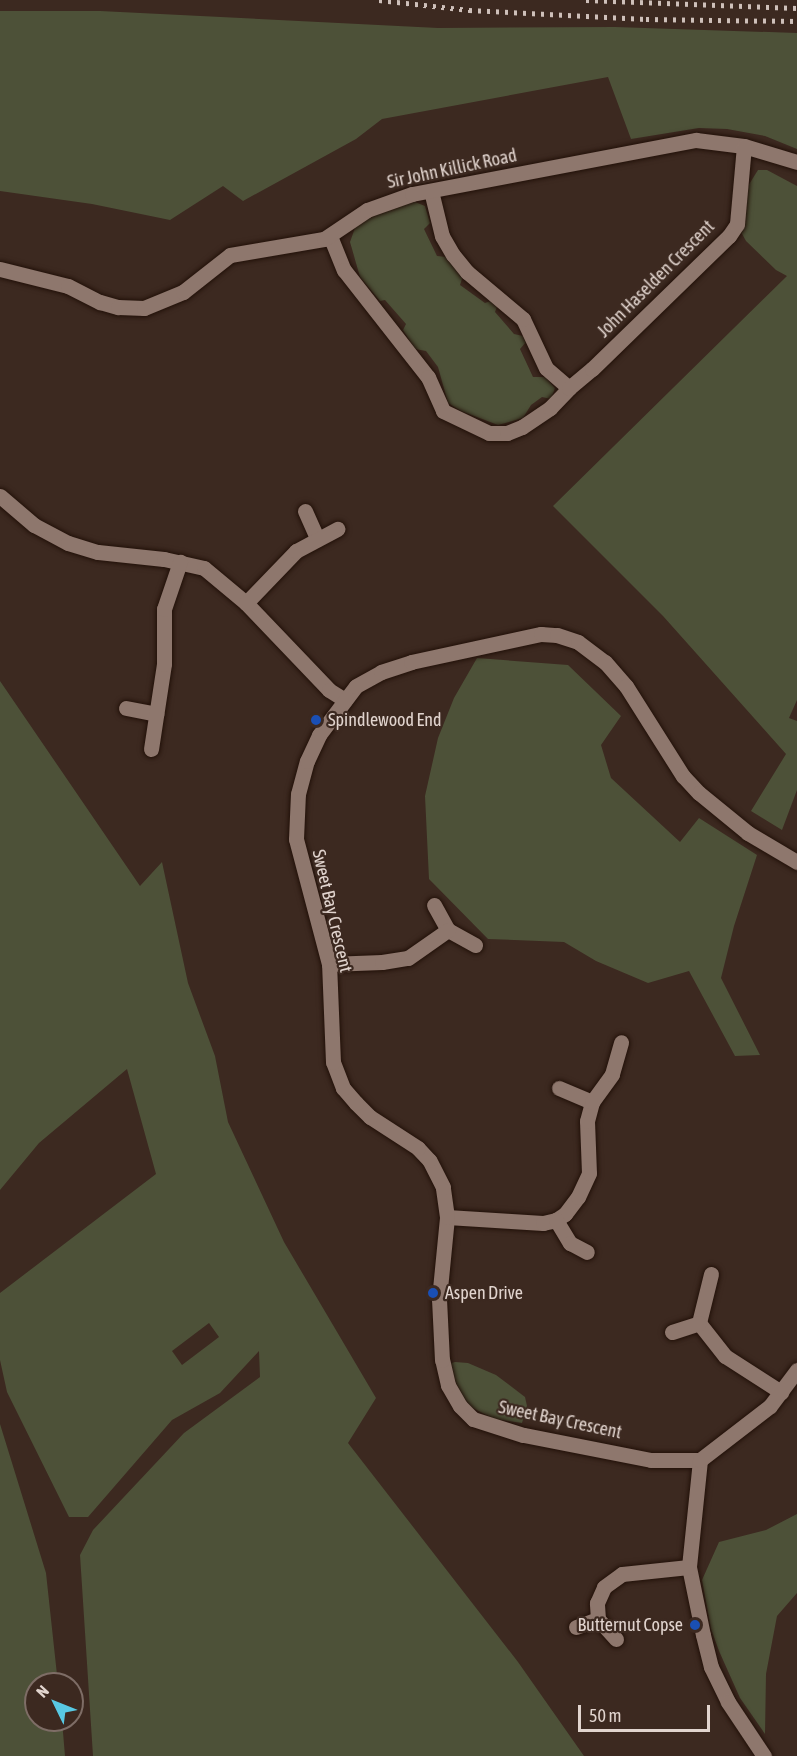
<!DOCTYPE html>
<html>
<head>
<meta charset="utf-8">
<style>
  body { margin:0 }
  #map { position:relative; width:797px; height:1756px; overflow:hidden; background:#3c2920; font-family:"Asap Condensed",sans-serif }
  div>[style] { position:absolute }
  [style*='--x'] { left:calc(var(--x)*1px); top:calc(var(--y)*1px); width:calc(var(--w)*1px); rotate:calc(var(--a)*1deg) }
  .green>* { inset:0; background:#4d5138 }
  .roads { filter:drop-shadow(0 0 2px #221109) drop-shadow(0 0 2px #221109) }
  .minor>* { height:15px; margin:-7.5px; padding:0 7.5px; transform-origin:7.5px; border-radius:7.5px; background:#8e776d }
  .rail>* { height:4.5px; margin-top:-2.25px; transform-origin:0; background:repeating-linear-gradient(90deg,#cec0ba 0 3px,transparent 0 9px) }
  .dots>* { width:16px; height:16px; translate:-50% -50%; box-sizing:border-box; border:3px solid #3c2920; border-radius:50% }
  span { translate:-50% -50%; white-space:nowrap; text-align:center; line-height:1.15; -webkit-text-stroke:4.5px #3c2920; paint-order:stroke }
  .street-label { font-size:18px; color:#e1d4ce }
  .poi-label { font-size:18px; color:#e1d4ce }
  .left { translate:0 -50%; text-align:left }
  .right { translate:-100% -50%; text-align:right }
  .north { position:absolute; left:24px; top:1672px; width:60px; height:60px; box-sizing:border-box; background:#3c2920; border:2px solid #7e6d66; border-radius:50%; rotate:313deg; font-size:16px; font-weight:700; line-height:24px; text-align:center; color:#e1d4ce }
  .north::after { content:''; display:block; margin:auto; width:21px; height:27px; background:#58c9e3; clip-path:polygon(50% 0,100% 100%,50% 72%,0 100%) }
  .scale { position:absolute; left:578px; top:1705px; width:132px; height:27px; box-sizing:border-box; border:3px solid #e1d4ce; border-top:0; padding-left:8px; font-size:18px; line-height:21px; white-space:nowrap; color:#e1d4ce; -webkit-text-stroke:4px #3c2920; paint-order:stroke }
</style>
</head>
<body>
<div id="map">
  <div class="green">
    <i style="clip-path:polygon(0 11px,100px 11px,438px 28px,615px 27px,797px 33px,797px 149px,765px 136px,727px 129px,699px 128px,631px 139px,608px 77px,382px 119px,356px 139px,243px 201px,223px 186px,170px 220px,92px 204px,0 191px)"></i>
    <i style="clip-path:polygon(758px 170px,767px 170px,797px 186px,797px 700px,789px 718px,797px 721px,797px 790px,782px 830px,751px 811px,786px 754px,663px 616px,553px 506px,787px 276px,776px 270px,746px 241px,741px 232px,746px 214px,748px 186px)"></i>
    <i style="clip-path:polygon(410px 200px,425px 206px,430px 223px,424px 229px,437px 256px,447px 257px,463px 276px,460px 285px,485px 303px,493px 300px,498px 304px,495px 312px,514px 334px,523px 336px,526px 342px,520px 349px,533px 377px,545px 377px,555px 388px,551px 399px,542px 397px,531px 405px,523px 418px,498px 425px,461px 411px,448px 403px,438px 367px,426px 351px,415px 349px,403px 330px,406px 324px,385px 300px,380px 301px,360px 277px,350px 242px,356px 225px,367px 216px)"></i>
    <i style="clip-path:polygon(477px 658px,568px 665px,621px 716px,601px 745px,611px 778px,680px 842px,699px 818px,757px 855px,734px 926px,721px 978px,760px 1055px,735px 1056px,689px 971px,648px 983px,596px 961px,564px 942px,488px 939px,429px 879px,425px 796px,438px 738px,454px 698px)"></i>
    <i style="clip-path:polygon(evenodd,0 681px,140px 886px,162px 862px,188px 983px,215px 1056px,228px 1122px,284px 1242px,376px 1398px,348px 1443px,518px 1662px,584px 1756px,93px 1756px,80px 1555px,93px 1530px,184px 1433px,260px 1377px,259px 1351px,220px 1393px,172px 1420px,88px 1517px,69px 1517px,7px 1392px,0 1360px,0 1293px,156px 1174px,127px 1069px,39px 1143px,0 1190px,0 681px,209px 1323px,219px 1337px,182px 1365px,172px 1351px,209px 1323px)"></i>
    <i style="clip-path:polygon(455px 1362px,468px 1363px,496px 1375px,525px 1397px,527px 1406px,522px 1423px,494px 1419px,469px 1406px,456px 1387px,448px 1364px)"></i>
    <i style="clip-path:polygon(0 1424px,46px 1573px,58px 1684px,36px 1684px,36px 1720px,62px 1720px,65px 1756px,0 1756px)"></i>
    <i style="clip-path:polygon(797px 1514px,797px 1593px,777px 1616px,766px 1674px,765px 1734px,740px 1698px,719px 1651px,711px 1629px,702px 1580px,719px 1542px,766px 1530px)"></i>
  </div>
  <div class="roads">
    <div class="minor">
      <i style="--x:330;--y:236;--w:37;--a:68"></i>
      <i style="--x:344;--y:270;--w:136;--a:51.9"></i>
      <i style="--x:428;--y:377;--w:37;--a:66"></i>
      <i style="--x:443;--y:411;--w:51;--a:25.6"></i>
      <i style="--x:489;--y:433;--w:18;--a:0"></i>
      <i style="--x:507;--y:433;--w:16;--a:-22"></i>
      <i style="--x:522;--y:427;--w:34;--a:-34"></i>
      <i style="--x:550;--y:408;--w:28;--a:-46"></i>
      <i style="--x:569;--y:388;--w:30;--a:-139"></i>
      <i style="--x:546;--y:368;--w:54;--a:-115.1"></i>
      <i style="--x:523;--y:319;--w:73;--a:-140"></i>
      <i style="--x:467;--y:272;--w:22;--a:-129"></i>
      <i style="--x:453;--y:255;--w:22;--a:-120"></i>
      <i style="--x:442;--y:236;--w:46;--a:-103.7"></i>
      <i style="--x:0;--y:269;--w:70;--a:14"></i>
      <i style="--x:68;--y:286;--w:36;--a:27"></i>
      <i style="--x:100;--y:302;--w:19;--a:16"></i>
      <i style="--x:118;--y:307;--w:26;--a:2"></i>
      <i style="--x:144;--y:308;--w:42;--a:-22.3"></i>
      <i style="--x:183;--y:292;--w:60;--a:-38.2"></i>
      <i style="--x:230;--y:255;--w:95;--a:-9.7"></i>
      <i style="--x:324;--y:239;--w:52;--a:-34"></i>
      <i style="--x:367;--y:210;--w:48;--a:-19.6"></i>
      <i style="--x:412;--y:194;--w:289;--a:-10.8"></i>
      <i style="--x:696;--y:140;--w:48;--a:7.1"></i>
      <i style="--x:744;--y:146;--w:55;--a:16.8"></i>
      <i style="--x:569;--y:388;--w:30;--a:-40"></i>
      <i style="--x:592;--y:369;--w:191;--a:-44.2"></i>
      <i style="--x:729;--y:236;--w:14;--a:-56"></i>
      <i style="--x:737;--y:224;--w:78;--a:-84.9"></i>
      <i style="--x:0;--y:496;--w:45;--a:40.5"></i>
      <i style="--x:34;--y:525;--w:38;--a:28"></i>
      <i style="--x:68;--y:543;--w:31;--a:17"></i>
      <i style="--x:98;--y:552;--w:66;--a:6.1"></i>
      <i style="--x:164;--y:559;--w:41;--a:12.7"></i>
      <i style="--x:204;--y:568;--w:55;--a:39.8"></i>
      <i style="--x:246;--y:603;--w:120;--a:46.3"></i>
      <i style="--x:329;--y:690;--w:19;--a:32"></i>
      <i style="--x:305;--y:511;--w:30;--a:66"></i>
      <i style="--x:246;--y:603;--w:72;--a:-46.1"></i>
      <i style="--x:296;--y:551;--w:47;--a:-28.2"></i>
      <i style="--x:126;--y:708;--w:31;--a:11"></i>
      <i style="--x:151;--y:749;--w:86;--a:-81.3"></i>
      <i style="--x:164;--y:664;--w:55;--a:-90"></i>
      <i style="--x:164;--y:609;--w:50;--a:-71.2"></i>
      <i style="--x:434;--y:905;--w:29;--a:61"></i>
      <i style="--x:448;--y:930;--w:31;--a:29"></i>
      <i style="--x:329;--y:964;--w:53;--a:-2.2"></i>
      <i style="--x:382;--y:962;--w:26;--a:-9"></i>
      <i style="--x:408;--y:958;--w:49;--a:-35"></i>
      <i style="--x:559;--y:1088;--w:36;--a:23"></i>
      <i style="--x:447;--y:1217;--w:96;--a:3.6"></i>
      <i style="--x:543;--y:1223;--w:13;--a:-13"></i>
      <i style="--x:556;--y:1220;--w:11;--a:-34"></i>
      <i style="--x:565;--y:1214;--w:21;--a:-53"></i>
      <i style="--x:578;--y:1197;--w:26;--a:-65"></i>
      <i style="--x:589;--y:1173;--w:52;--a:-92.2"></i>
      <i style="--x:587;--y:1121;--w:20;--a:-75"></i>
      <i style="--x:592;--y:1102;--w:34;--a:-54"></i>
      <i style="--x:612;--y:1074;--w:33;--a:-74"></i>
      <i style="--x:556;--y:1220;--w:27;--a:59"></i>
      <i style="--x:570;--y:1243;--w:19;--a:28"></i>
      <i style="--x:711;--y:1274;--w:50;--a:103.8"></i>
      <i style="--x:699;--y:1323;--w:42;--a:51.8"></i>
      <i style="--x:725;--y:1356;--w:67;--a:32.7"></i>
      <i style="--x:672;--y:1332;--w:28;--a:-18"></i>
      <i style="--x:700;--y:1460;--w:49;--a:180"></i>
      <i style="--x:651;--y:1460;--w:130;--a:-168.9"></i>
      <i style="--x:523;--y:1435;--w:52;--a:-162.3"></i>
      <i style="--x:473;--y:1419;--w:18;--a:-135"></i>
      <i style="--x:460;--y:1406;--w:24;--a:-120"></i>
      <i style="--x:448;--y:1385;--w:26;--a:-103"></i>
      <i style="--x:442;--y:1360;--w:61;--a:-92.8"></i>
      <i style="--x:439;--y:1299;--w:82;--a:-84.4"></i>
      <i style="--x:447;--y:1217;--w:30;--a:-98"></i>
      <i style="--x:443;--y:1187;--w:30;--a:-117"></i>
      <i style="--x:429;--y:1160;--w:16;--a:-133"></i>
      <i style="--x:418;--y:1148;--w:57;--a:-147.1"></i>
      <i style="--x:370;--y:1117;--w:20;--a:-135"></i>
      <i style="--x:356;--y:1103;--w:20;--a:-131"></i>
      <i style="--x:343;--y:1088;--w:28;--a:-111"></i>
      <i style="--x:333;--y:1062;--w:98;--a:-92.3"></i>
      <i style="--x:329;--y:964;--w:129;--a:-104.8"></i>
      <i style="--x:296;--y:839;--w:45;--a:-87.5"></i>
      <i style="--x:298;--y:794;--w:34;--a:-75"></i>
      <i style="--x:307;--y:761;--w:29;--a:-65"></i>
      <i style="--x:319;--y:735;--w:61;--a:-52.9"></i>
      <i style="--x:356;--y:686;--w:29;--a:-29"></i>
      <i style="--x:381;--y:672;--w:32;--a:-18"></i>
      <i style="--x:411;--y:662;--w:133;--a:-12.2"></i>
      <i style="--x:541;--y:634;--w:16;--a:4"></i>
      <i style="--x:557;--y:635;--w:22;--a:18"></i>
      <i style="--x:578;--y:642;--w:34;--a:37"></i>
      <i style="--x:605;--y:662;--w:32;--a:49"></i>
      <i style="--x:626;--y:686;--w:107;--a:57.7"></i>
      <i style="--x:683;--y:776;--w:23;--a:47"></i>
      <i style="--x:699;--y:793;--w:63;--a:39.2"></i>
      <i style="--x:748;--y:833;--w:57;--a:30.6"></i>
      <i style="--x:700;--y:1460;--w:108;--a:95.9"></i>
      <i style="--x:689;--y:1567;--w:69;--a:78.4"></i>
      <i style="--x:703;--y:1635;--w:33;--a:76"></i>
      <i style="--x:711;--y:1667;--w:39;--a:64"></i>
      <i style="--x:728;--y:1702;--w:65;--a:56.3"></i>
      <i style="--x:700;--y:1460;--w:88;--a:-37.6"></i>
      <i style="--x:770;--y:1406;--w:45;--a:-53.1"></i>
      <i style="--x:576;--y:1627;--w:23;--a:-20"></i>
      <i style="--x:616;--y:1639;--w:27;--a:-132"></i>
      <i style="--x:598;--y:1619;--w:16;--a:-94"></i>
      <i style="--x:597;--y:1603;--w:17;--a:-66"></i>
      <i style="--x:604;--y:1587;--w:22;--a:-36"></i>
      <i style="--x:622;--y:1574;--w:67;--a:-6"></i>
    </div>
  </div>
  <div class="rail">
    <i style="--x:379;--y:0;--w:91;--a:6.3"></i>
    <i style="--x:469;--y:10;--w:177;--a:2.9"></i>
    <i style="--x:646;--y:19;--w:151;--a:0.8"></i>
    <i style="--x:586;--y:0;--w:211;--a:2.2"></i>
  </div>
  <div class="dots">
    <i style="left:316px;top:720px;background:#1a4fb4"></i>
    <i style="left:433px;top:1293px;background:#1a4fb4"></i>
    <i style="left:695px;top:1625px;background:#1a4fb4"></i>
  </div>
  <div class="street-label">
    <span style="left:452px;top:169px;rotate:-12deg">Sir John Killick Road</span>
    <span style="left:656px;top:279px;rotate:-45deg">John Haselden Crescent</span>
    <span style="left:332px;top:911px;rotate:77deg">Sweet Bay Crescent</span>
    <span style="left:560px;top:1420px;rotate:12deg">Sweet Bay Crescent</span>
  </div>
  <div class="poi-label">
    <span class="left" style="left:328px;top:720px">Spindlewood End</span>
    <span class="left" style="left:445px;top:1293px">Aspen Drive</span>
    <span class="right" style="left:683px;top:1625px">Butternut Copse</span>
  </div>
  <div class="north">N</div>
  <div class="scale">50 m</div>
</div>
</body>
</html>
